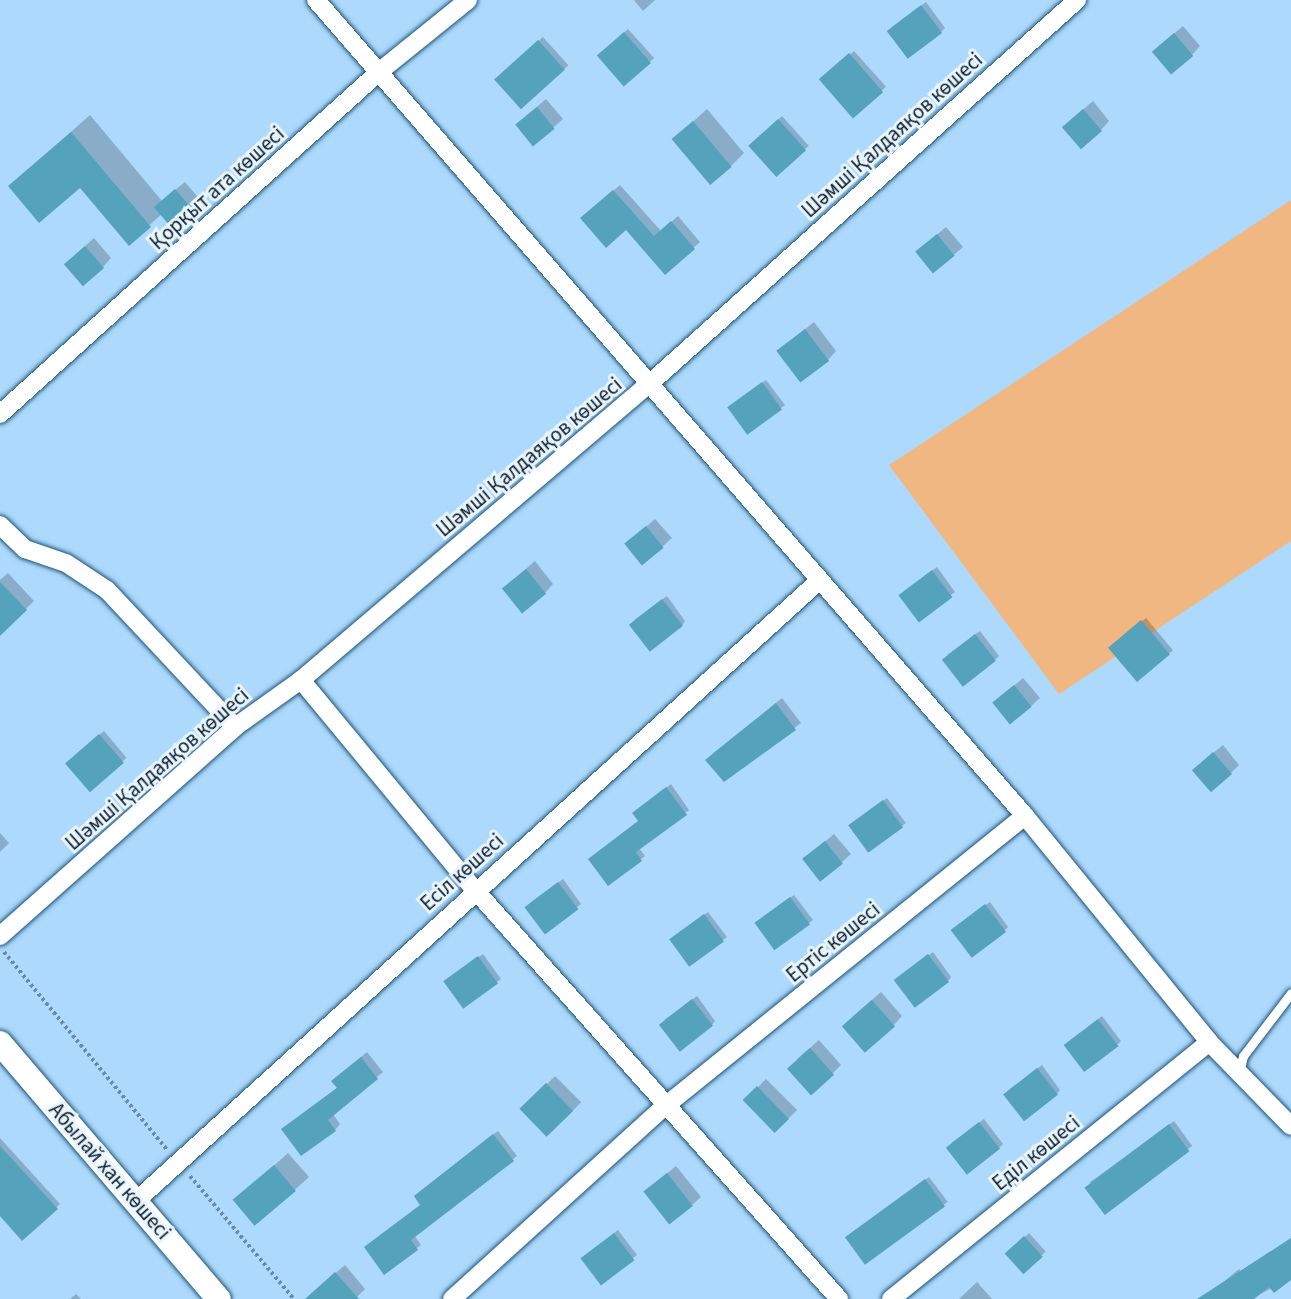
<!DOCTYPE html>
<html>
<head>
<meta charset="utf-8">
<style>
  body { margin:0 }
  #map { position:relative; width:1291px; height:1299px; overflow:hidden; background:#acd9fc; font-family:"Source Sans 3",sans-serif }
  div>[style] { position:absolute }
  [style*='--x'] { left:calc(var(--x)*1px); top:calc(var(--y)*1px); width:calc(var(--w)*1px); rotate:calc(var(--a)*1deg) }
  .green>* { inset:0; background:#f1b783 }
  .shadow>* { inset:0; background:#0003; transform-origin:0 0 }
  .building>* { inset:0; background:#55a2bc; transform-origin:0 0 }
  .path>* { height:4px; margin-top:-2px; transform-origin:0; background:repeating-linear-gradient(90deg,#688ca7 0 3px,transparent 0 6px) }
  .roads { filter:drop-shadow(0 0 2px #1c5379) drop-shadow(0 0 2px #1c5379) }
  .service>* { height:9px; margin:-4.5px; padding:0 4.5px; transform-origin:4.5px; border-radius:4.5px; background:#fff }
  .minor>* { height:18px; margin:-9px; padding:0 9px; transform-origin:9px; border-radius:9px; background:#fff }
  .tertiary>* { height:24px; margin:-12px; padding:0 12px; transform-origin:12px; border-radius:12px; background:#fff }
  span { translate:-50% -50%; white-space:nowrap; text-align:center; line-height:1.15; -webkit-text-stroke:6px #eaf5fe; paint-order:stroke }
  .street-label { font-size:21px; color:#071e2e }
</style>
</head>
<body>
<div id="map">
  <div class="green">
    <i style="clip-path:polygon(1291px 200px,1291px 541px,1059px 694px,889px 465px)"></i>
  </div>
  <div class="shadow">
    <i style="clip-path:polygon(634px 0,655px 0,643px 11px)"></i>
    <i style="clip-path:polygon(926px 2px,945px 28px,941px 32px,893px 27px)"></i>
    <i style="clip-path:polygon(1183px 26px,1200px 46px,1192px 55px,1163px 43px)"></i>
    <i style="left:628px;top:29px;width:39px;height:40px;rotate:48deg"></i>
    <i style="left:543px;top:37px;width:38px;height:63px;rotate:48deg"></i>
    <i style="left:854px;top:51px;width:48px;height:44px;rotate:48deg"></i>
    <i style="clip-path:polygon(546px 99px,563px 119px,534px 145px,526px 116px)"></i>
    <i style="clip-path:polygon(1093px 101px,1109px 121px,1101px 130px,1072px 119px)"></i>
    <i style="clip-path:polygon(707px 109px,744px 153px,731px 166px,674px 139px)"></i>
    <i style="clip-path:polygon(90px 115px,162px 201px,185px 182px,202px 202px,193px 210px,162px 214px,129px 243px,81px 186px,10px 186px)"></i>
    <i style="left:782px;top:116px;width:40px;height:43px;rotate:48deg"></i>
    <i style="clip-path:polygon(620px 185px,661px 231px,678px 216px,700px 242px,665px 273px,626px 228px,588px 213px)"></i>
    <i style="clip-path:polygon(946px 227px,963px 247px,934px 272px,926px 244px)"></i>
    <i style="clip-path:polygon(94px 238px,111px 258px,103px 267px,74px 256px)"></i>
    <i style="clip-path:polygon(814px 322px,836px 351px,828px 360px,778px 351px)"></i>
    <i style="clip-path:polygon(766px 380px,785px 405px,748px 433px,733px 404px)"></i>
    <i style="clip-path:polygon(655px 519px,672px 538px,643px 564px,635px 536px)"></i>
    <i style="clip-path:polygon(535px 561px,553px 584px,545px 593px,504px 588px)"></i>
    <i style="clip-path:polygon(937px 567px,955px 592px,918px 620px,904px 591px)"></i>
    <i style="clip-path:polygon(8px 573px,34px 601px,0 634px,0 580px)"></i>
    <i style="clip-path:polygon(667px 596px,685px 621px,682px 625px,634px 620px)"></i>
    <i style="left:1146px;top:618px;width:42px;height:42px;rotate:50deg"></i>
    <i style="clip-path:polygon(980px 631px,999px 656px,995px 660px,947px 655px)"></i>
    <i style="clip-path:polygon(1023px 678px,1040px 698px,1031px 706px,1003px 695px)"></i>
    <i style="clip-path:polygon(782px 698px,801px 723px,724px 780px,712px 754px)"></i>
    <i style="left:104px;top:731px;width:35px;height:49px;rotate:50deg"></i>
    <i style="clip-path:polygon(1223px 745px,1239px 765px,1231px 773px,1202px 762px)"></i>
    <i style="clip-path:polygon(671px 784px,689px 810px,639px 848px,645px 856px,609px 884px,640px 821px,638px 809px)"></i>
    <i style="clip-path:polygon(887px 798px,906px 823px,869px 851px,854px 822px)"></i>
    <i style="clip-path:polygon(0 833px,9px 843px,0 852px)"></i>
    <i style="clip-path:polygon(834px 834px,851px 854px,822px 880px,814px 851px)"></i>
    <i style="clip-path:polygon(563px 879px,581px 904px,544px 932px,530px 903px)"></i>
    <i style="clip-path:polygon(794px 895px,813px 920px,776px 948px,761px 919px)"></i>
    <i style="clip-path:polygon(990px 902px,1008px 927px,1005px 930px,957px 926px)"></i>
    <i style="clip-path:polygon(708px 912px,727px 937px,690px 965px,676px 936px)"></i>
    <i style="clip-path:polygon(933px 952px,951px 977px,948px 981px,900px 976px)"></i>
    <i style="clip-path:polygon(483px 954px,501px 979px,464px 1007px,450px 978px)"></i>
    <i style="clip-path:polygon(881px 992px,902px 1016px,894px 1025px,852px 1017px)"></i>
    <i style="clip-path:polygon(697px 996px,715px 1021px,712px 1025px,664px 1020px)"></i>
    <i style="clip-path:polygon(1102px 1016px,1121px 1041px,1117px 1045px,1066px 1045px)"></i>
    <i style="clip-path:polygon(819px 1040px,841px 1065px,832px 1074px,797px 1059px)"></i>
    <i style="clip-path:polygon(367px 1052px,383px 1072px,333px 1114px,340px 1124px,335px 1130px,283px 1129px,338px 1087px,339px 1075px)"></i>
    <i style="clip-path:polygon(1042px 1065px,1060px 1090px,1057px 1094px,1009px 1090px)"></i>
    <i style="left:555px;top:1076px;width:37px;height:47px;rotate:45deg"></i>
    <i style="left:766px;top:1079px;width:44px;height:30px;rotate:45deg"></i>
    <i style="clip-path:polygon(984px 1119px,1003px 1144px,999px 1148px,951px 1143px)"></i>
    <i style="left:1174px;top:1121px;width:31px;height:104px;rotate:54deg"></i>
    <i style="clip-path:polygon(498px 1131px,517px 1156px,414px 1235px,421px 1245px,384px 1273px,422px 1205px,419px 1192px)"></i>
    <i style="clip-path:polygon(0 1138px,60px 1204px,23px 1239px,0 1213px)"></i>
    <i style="clip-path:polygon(288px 1153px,309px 1177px,257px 1224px,249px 1188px)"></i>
    <i style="clip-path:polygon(676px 1166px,701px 1197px,692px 1205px,654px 1184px)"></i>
    <i style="left:929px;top:1177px;width:31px;height:97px;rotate:53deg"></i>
    <i style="clip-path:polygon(618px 1230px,637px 1255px,600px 1283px,586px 1255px)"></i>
    <i style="left:1029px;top:1233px;width:25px;height:30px;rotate:48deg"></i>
    <i style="clip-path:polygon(1291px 1238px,1291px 1278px,1251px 1299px,1203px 1299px,1239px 1269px,1243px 1274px)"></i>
    <i style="clip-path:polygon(345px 1265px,365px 1289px,355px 1299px,316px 1290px)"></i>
    <i style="clip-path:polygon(977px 1282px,992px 1299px,958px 1299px,959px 1299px)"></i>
    <i style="clip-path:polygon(76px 1294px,81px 1299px,70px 1299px)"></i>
  </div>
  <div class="building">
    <i style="left:921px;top:5px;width:35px;height:43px;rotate:53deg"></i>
    <i style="left:624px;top:32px;width:41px;height:36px;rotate:49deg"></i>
    <i style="left:1174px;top:33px;width:30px;height:29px;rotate:50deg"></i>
    <i style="left:538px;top:40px;width:40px;height:59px;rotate:48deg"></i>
    <i style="left:849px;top:53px;width:52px;height:40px;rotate:49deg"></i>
    <i style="left:537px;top:107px;width:28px;height:28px;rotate:51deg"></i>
    <i style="left:1083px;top:109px;width:29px;height:28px;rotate:49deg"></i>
    <i style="left:778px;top:119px;width:42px;height:40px;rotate:48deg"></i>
    <i style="left:693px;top:121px;width:60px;height:28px;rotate:50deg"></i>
    <i style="clip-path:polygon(71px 132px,151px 227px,129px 246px,80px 188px,39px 223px,8px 186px)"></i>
    <i style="left:175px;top:189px;width:29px;height:28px;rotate:49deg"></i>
    <i style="clip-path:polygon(613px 190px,654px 236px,671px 221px,695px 249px,665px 275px,626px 230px,606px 248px,580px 218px)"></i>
    <i style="left:937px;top:234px;width:28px;height:28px;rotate:51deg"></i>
    <i style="left:85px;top:246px;width:29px;height:28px;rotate:49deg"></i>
    <i style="left:805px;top:329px;width:40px;height:36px;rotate:53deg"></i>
    <i style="left:762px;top:382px;width:34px;height:43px;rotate:54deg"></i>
    <i style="left:646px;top:526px;width:28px;height:28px;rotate:51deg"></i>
    <i style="left:526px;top:569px;width:32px;height:31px;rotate:51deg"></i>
    <i style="left:932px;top:570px;width:34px;height:42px;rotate:53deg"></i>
    <i style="clip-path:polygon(0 582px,27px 610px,0 636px)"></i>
    <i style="left:662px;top:599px;width:34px;height:42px;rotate:52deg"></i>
    <i style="left:1141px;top:620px;width:45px;height:43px;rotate:50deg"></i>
    <i style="left:975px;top:634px;width:34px;height:42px;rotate:52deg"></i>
    <i style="left:1014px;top:685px;width:28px;height:28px;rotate:51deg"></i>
    <i style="clip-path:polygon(776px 703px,796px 730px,724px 782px,705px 760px)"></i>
    <i style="left:99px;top:734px;width:38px;height:45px;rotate:49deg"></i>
    <i style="left:1213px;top:752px;width:29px;height:28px;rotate:49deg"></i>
    <i style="clip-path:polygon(666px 787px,687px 815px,636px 852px,642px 861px,608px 886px,588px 859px,638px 821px,632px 813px)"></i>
    <i style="left:883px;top:800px;width:34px;height:43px;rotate:54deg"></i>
    <i style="left:825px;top:841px;width:29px;height:29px;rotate:52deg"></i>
    <i style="left:558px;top:882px;width:34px;height:42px;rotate:53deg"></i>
    <i style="left:790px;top:897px;width:34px;height:44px;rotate:54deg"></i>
    <i style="left:985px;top:904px;width:35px;height:43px;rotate:53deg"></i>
    <i style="left:704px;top:914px;width:34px;height:43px;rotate:54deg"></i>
    <i style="left:928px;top:954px;width:35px;height:43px;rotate:53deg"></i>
    <i style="left:478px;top:956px;width:34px;height:43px;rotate:54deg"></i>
    <i style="left:692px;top:999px;width:34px;height:42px;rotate:52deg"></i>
    <i style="left:872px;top:1000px;width:35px;height:40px;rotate:49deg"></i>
    <i style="left:1098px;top:1019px;width:34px;height:43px;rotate:53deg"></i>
    <i style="left:810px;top:1048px;width:36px;height:31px;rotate:48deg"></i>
    <i style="clip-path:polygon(361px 1057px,378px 1079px,328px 1120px,336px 1131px,301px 1156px,281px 1129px,337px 1088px,331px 1081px)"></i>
    <i style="left:1037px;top:1068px;width:34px;height:43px;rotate:52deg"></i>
    <i style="left:546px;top:1083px;width:39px;height:37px;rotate:46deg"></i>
    <i style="left:757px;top:1086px;width:46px;height:20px;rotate:46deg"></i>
    <i style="left:979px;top:1122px;width:34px;height:42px;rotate:52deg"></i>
    <i style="left:1169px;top:1124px;width:34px;height:106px;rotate:53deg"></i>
    <i style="clip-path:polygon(493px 1134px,514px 1161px,411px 1240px,418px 1250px,384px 1275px,364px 1247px,420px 1205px,414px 1196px)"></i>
    <i style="clip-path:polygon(0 1146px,58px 1209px,22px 1241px,0 1216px)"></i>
    <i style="left:274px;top:1165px;width:34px;height:54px;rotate:50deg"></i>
    <i style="left:667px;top:1173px;width:42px;height:30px;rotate:52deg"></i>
    <i style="left:925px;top:1179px;width:34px;height:99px;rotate:54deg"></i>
    <i style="left:614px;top:1233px;width:34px;height:42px;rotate:53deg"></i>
    <i style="left:1024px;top:1236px;width:28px;height:26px;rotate:48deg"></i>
    <i style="clip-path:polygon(1291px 1238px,1291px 1280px,1274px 1293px,1269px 1287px,1254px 1299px,1197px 1299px)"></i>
    <i style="clip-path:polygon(335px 1272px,359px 1299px,305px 1299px)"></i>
  </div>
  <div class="path">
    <i style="--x:4;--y:952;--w:256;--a:50.5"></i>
    <i style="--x:190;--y:1176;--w:161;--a:49.8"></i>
  </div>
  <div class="roads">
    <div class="service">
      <i style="--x:1239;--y:1073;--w:17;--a:-77"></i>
      <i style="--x:1243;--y:1056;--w:79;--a:-52.7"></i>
    </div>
    <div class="minor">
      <i style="--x:316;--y:0;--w:1081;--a:49.01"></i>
      <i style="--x:0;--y:414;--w:512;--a:-42.07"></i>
      <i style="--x:380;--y:71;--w:113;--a:-38.9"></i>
      <i style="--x:0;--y:525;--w:35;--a:44"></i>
      <i style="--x:25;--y:549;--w:43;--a:18.9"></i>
      <i style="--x:66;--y:563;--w:49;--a:33.4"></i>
      <i style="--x:107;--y:590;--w:187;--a:46.9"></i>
      <i style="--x:301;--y:680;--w:273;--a:50.4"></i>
      <i style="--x:475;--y:890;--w:548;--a:48.33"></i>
      <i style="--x:0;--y:936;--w:314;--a:-41.6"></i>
      <i style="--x:235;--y:727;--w:81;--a:-35.5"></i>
      <i style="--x:301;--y:680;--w:454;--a:-40.4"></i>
      <i style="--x:647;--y:386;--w:578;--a:-41.91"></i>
      <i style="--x:136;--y:1201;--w:924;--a:-42.24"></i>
      <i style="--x:452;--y:1299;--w:286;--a:-42.2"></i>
      <i style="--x:664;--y:1107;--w:464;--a:-38.9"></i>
      <i style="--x:1025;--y:816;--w:291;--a:50.8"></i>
      <i style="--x:1209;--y:1042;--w:117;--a:45.7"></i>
      <i style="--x:891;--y:1299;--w:409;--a:-38.9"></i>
    </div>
    <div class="tertiary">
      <i style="--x:0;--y:1043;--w:337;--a:49.5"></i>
    </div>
  </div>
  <div class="street-label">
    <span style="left:892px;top:135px;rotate:-42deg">Шәмші Қалдаяқов көшесі</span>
    <span style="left:217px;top:188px;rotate:-42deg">Қорқыт ата көшесі</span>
    <span style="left:529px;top:457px;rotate:-40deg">Шәмші Қалдаяқов көшесі</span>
    <span style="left:157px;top:769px;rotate:-41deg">Шәмші Қалдаяқов көшесі</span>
    <span style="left:462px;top:872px;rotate:-42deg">Есіл көшесі</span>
    <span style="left:833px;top:942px;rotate:-39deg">Ертіс көшесі</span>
    <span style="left:1036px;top:1153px;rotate:-39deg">Еділ көшесі</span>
    <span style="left:110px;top:1171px;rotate:49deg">Абылай хан көшесі</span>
  </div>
</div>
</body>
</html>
